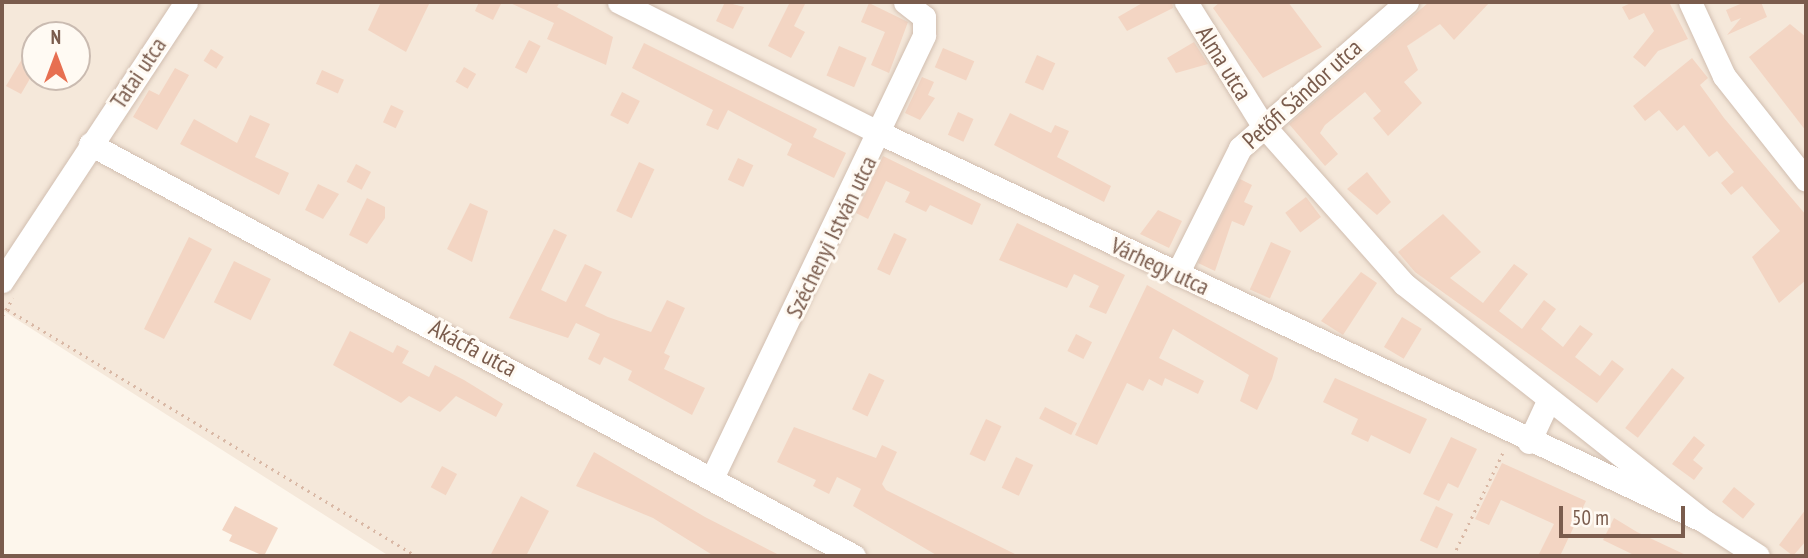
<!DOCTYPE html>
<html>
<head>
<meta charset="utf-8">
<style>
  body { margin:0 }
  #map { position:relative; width:1808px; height:558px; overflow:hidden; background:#fdf6ec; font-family:"PT Sans Narrow",sans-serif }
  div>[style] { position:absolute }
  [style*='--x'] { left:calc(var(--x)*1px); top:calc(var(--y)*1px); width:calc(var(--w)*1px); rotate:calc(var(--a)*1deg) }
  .residential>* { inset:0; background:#f5e8da }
  .building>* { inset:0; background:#f3d5c3; transform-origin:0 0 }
  .path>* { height:2.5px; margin-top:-1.25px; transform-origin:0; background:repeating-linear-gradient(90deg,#d9b8a5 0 2px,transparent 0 7px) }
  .roads { filter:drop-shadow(0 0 2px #d1beb0) drop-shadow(0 0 2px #d1beb0) }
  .minor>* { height:23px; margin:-11.5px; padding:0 11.5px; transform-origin:11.5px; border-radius:11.5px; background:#fff }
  span { translate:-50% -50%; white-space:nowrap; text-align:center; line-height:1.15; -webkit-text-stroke:6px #fffaf3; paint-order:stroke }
  .street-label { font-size:24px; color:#7a5c4d }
  .frame { position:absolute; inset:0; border:4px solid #7a5c4d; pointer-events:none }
  .north { position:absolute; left:21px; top:21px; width:70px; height:70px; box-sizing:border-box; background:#fffaf3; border:2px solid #cabbb1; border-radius:50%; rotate:0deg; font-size:19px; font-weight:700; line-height:28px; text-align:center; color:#7a5c4d }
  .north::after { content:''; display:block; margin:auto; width:24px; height:32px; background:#e76f51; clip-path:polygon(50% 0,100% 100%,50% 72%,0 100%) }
  .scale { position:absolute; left:1559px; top:506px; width:126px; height:32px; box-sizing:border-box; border:4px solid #7a5c4d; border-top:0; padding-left:9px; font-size:21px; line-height:24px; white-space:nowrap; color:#7a5c4d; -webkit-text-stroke:5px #fffaf3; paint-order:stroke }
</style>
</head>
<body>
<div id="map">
  <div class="residential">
    <i style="clip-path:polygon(evenodd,2px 2px,1806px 2px,1806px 556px,389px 556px,2px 310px,2px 2px,35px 35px,77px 35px,77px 77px,35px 77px,35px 35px)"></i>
  </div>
  <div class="building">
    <i style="clip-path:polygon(381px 2px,430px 2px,406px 52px,368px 30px)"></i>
    <i style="clip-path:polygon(479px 2px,502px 2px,493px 20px,475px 11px)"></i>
    <i style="clip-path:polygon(508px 2px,560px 2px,557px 7px,613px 37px,606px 65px,547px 39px,554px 23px)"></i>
    <i style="clip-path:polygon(725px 2px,744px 7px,733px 29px,716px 21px)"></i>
    <i style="clip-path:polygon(790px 2px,806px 2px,794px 26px,805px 32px,791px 58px,768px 46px)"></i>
    <i style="clip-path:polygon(1144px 2px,1172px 2px,1173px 8px,1127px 31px,1118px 17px)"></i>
    <i style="clip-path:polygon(1220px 2px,1288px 2px,1322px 47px,1263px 78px,1213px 8px)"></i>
    <i style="clip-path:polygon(1429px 2px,1490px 2px,1454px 40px,1440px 24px,1407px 46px,1418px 70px,1404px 82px,1422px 103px,1388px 136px,1373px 118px,1381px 111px,1365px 92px,1325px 125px,1320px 133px,1338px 154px,1325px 166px,1289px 124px)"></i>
    <i style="clip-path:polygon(1633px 2px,1669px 2px,1688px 39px,1658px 51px,1645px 67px,1633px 57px,1654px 31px,1644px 13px,1629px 20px,1622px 7px)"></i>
    <i style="clip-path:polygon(1745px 2px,1761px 2px,1767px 17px,1727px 35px,1741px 18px,1731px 22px,1726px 10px)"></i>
    <i style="clip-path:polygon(869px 3px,908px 22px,889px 73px,871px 65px,885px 32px,861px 22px)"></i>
    <i style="clip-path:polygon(1790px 24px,1806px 37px,1806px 131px,1749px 57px)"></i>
    <i style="clip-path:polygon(35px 37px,35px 70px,21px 94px,6px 86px)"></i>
    <i style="left:529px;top:40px;width:13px;height:31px;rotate:27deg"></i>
    <i style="clip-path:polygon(1194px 42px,1208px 64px,1176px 73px,1167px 58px)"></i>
    <i style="clip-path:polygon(644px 43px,817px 129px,813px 137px,846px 153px,834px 178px,787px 155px,792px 144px,728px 110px,718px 130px,706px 125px,713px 110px,632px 68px)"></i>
    <i style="left:839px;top:46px;width:30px;height:32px;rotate:23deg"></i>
    <i style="left:943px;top:48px;width:34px;height:21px;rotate:23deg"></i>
    <i style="left:211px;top:49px;width:15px;height:14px;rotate:32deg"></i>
    <i style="left:1037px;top:55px;width:20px;height:30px;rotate:24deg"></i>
    <i style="clip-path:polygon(1692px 58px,1708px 78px,1700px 85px,1724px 118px,1806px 215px,1806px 280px,1779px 303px,1752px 257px,1780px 231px,1742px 186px,1731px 195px,1721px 183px,1734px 172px,1717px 151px,1709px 157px,1684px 125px,1677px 131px,1659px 110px,1645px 121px,1633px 106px)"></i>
    <i style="left:464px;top:67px;width:14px;height:17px;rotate:30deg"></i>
    <i style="clip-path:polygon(175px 68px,189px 75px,157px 130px,133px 117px,149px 90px,159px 95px)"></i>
    <i style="left:322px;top:70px;width:24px;height:15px;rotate:24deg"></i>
    <i style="clip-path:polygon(922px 77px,934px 82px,928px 95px,935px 98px,920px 120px,905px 113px)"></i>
    <i style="left:622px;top:92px;width:20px;height:26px;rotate:27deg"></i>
    <i style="left:391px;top:105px;width:14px;height:19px;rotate:25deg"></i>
    <i style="left:958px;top:112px;width:17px;height:25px;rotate:24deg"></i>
    <i style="clip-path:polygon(1010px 113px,1051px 133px,1055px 125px,1069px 131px,1057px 157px,1111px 186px,1104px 202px,994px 145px)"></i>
    <i style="clip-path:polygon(250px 115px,270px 124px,255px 157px,289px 173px,279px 195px,180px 144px,194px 119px,237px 143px)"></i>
    <i style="clip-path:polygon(883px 156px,981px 204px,972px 225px,930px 205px,926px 212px,905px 202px,910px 192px,886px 181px,868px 219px,856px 213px)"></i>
    <i style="left:738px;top:158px;width:17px;height:24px;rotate:25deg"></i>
    <i style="left:639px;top:162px;width:17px;height:54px;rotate:25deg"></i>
    <i style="left:356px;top:164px;width:17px;height:20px;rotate:28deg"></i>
    <i style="clip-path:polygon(1367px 172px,1391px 202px,1377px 215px,1347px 189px)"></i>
    <i style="clip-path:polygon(1240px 179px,1252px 185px,1244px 202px,1253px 206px,1244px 226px,1232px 221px,1215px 271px,1198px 263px)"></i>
    <i style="clip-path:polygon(318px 184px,339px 194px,323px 219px,305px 210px)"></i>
    <i style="left:1306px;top:197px;width:25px;height:26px;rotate:53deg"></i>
    <i style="clip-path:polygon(367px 198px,385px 207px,385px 218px,367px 244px,349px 235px)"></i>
    <i style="clip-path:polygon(470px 203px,488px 211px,472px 262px,447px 249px)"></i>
    <i style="clip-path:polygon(1158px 210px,1182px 221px,1169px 248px,1140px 234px)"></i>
    <i style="clip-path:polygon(1443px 214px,1481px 252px,1450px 278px,1483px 303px,1514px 264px,1528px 274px,1499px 311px,1522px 329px,1544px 300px,1556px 309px,1541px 329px,1563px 347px,1580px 325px,1593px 334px,1575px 357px,1600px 376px,1612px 360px,1624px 369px,1597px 403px,1415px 272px,1398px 252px)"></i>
    <i style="clip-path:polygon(1017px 223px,1125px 275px,1106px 314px,1089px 307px,1099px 286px,1074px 274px,1067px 288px,999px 260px)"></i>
    <i style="clip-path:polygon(554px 229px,567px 235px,541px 290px,566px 302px,585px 264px,602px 272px,585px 306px,608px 317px,651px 332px,667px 300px,685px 308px,664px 353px,670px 356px,664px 369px,705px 388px,692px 415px,628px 380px,632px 371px,604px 357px,600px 365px,588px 359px,600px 334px,576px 323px,568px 338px,509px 318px)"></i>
    <i style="left:894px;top:233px;width:14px;height:40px;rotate:25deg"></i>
    <i style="clip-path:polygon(189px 237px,212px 249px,164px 339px,144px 329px)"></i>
    <i style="left:1271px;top:242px;width:22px;height:52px;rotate:24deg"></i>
    <i style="left:234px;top:261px;width:41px;height:46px;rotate:26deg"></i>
    <i style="clip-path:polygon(1361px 272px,1377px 283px,1343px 335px,1321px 321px)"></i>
    <i style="clip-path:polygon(1147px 285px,1278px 358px,1272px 379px,1257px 410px,1240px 401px,1249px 375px,1173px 329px,1159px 358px,1204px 381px,1198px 394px,1165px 378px,1162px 386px,1149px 379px,1143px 391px,1127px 383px,1097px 445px,1075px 435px)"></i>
    <i style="left:1402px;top:317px;width:23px;height:35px;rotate:31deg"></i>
    <i style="clip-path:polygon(350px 331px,393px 353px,397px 345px,409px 351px,402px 363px,429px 377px,435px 365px,464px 380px,503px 404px,496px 417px,456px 396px,440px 412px,409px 396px,401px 403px,333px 365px)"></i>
    <i style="left:1076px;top:334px;width:18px;height:19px;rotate:27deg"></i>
    <i style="left:1672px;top:368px;width:16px;height:76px;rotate:38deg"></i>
    <i style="left:869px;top:373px;width:17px;height:40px;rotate:25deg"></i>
    <i style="clip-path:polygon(1335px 378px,1427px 419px,1410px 454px,1371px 435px,1368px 442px,1351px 434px,1358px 419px,1323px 402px)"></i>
    <i style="left:1045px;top:407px;width:36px;height:13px;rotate:27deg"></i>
    <i style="left:986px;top:419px;width:17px;height:39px;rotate:25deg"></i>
    <i style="clip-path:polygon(794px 427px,876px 458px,882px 445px,897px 452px,882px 484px,886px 490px,1019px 556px,938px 556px,853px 506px,861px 489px,837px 477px,829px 494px,813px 486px,816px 480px,777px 462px)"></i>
    <i style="clip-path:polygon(1694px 436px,1705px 445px,1693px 460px,1703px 468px,1694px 480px,1672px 464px)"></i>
    <i style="clip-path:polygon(1451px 437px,1477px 449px,1458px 488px,1448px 483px,1439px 501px,1423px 494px)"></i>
    <i style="clip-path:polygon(594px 452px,705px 517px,781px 556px,714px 556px,653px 518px,576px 486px)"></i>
    <i style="left:1016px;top:457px;width:19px;height:34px;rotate:25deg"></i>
    <i style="clip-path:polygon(1502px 463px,1586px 501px,1560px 556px,1538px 556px,1554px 524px,1501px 500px,1489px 525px,1475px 519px)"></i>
    <i style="left:442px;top:466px;width:17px;height:24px;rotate:28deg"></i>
    <i style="left:1734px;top:487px;width:27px;height:19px;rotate:39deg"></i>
    <i style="clip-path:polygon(521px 496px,549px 511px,526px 556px,490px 556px)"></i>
    <i style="clip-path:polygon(235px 506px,278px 528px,264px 556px,229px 541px,232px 535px,222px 530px)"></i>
    <i style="left:1436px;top:506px;width:19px;height:38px;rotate:25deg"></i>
    <i style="clip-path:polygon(1806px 509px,1806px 541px,1793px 556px,1779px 545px)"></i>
    <i style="clip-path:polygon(1614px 518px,1637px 532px,1688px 556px,1636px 556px,1603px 540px)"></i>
  </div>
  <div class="path">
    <i style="--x:2;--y:306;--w:484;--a:31.1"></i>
    <i style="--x:2;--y:316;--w:21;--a:-59"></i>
    <i style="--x:1453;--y:556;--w:118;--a:-64.3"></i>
  </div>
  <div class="roads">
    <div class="minor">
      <i style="--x:619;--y:2;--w:294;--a:26.7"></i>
      <i style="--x:882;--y:134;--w:909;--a:25.21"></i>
      <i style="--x:1186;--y:2;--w:144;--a:58.1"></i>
      <i style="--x:1262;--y:124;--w:214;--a:48.4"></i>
      <i style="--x:1404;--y:284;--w:382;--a:38.3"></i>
      <i style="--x:1704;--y:521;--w:64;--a:32.9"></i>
      <i style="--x:1690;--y:2;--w:81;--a:65.3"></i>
      <i style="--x:1724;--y:76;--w:132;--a:51.7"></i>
      <i style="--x:90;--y:144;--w:868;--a:28.34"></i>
      <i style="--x:1177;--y:274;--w:141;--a:-63.4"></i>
      <i style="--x:1240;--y:148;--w:222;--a:-41.2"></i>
      <i style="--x:2;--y:281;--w:334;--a:-56.6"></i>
      <i style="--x:1529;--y:442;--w:45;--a:-65.1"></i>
      <i style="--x:713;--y:476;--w:489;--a:-64.4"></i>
      <i style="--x:924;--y:35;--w:18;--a:-90"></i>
      <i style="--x:924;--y:17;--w:24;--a:-142"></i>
    </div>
  </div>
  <div class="street-label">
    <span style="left:1224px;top:63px;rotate:58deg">Alma utca</span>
    <span style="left:138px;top:73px;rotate:-56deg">Tatai utca</span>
    <span style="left:1302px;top:94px;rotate:-42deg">Petőfi Sándor utca</span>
    <span style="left:831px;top:237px;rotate:-64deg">Széchenyi István utca</span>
    <span style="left:1160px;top:266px;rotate:25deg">Várhegy utca</span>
    <span style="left:473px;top:348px;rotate:28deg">Akácfa utca</span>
  </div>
  <div class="frame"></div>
  <div class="north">N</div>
  <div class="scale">50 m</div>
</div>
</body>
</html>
